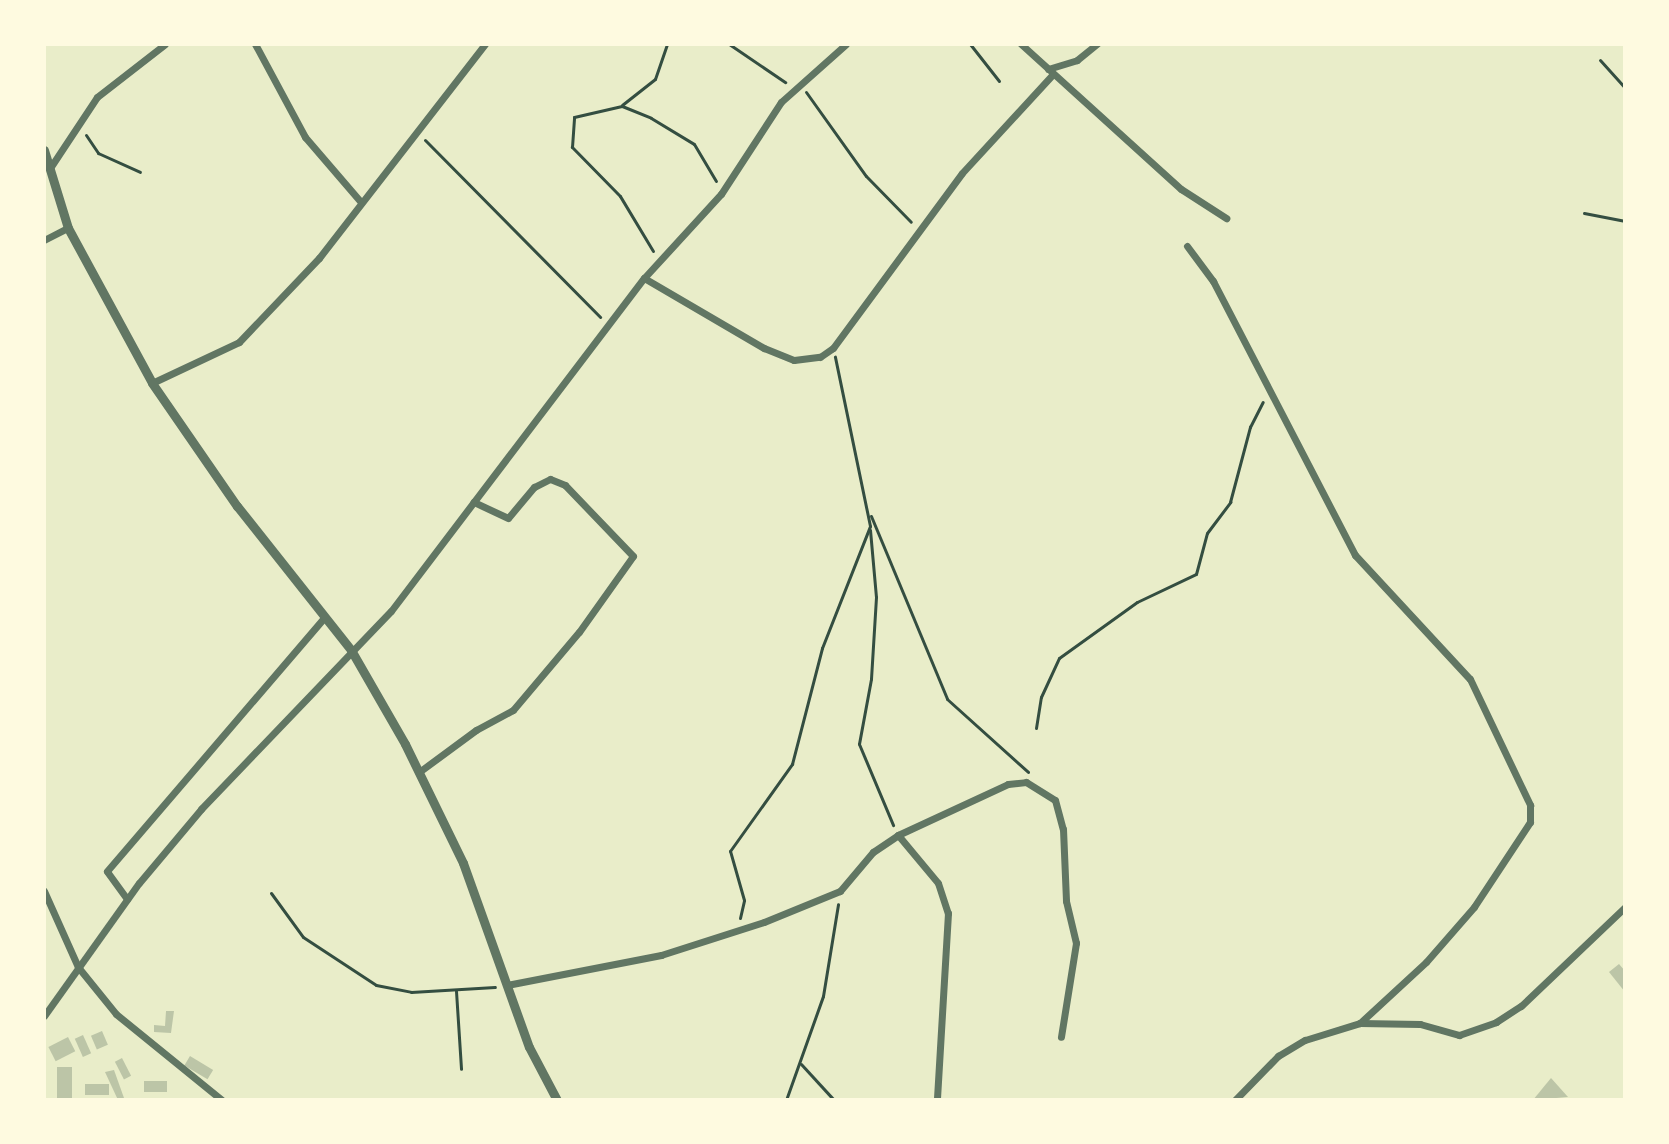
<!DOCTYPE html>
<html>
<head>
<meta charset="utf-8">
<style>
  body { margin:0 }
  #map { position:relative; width:1669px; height:1144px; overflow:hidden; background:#e9edc9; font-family:Cabin,sans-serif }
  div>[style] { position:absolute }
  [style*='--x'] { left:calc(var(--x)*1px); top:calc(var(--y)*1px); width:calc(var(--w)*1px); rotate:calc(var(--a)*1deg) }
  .building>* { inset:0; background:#bcc5a7; transform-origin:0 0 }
  .path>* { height:3px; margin:-1.5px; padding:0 1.5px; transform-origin:1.5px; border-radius:1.5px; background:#344e41 }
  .minor>* { height:7px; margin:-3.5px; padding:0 3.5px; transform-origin:3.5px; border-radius:3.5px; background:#617663 }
  .tertiary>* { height:9px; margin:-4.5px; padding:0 4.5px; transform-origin:4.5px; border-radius:4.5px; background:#617663 }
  span { translate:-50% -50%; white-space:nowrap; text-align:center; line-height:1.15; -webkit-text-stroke:8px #fefae0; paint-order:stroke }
  .frame { position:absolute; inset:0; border:46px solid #fefae0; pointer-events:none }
</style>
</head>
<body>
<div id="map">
  <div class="building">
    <i style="clip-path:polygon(1619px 964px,1625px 971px,1625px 992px,1609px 972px)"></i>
    <i style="clip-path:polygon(166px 1011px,174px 1011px,171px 1033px,154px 1032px,154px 1025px,165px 1026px)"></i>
    <i style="left:102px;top:1031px;width:15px;height:12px;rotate:67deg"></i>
    <i style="left:83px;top:1035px;width:20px;height:9px;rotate:66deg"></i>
    <i style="left:68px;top:1037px;width:16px;height:22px;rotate:63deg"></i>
    <i style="left:190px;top:1056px;width:27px;height:11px;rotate:31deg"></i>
    <i style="left:122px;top:1058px;width:20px;height:8px;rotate:63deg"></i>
    <i style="left:57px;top:1067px;width:15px;height:33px"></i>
    <i style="clip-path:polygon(114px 1070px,124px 1098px,118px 1100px,105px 1072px)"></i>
    <i style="clip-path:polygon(1551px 1078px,1568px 1097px,1533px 1100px)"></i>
    <i style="left:144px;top:1081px;width:23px;height:11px"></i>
    <i style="left:109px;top:1084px;width:11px;height:24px;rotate:90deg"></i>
  </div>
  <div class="path">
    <i style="--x:729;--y:44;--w:68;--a:34.2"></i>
    <i style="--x:970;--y:44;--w:47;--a:51.9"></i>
    <i style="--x:1600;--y:60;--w:38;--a:48"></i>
    <i style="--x:806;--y:92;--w:103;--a:54.5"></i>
    <i style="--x:866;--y:176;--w:64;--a:45.6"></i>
    <i style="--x:622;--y:105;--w:42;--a:-38.2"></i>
    <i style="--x:655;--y:79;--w:37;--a:-71"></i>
    <i style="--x:86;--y:135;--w:22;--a:56"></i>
    <i style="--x:98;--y:153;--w:46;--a:24.3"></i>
    <i style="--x:425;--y:140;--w:249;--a:45.3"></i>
    <i style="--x:1584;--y:213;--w:42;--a:11"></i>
    <i style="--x:653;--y:251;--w:64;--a:-121"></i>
    <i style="--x:620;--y:196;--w:69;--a:-134.4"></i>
    <i style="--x:572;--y:147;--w:30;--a:-86"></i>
    <i style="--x:574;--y:117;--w:49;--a:-12.9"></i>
    <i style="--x:622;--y:106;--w:31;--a:22"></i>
    <i style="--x:651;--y:118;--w:50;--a:31.2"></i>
    <i style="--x:694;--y:144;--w:43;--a:59.3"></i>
    <i style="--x:871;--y:516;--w:198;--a:67.4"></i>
    <i style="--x:947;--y:699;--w:109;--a:42"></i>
    <i style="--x:870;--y:530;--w:67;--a:84.9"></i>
    <i style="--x:876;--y:597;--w:82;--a:93.5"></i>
    <i style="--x:871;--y:679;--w:66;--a:100.5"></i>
    <i style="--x:859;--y:744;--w:88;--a:67.2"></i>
    <i style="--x:1036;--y:728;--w:31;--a:-81"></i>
    <i style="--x:1041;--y:697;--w:43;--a:-65.2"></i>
    <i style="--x:1059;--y:658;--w:96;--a:-35.7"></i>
    <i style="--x:1137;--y:602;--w:65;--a:-25.4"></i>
    <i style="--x:1196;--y:574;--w:42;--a:-75"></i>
    <i style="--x:1207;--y:533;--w:39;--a:-53"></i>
    <i style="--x:1230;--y:502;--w:78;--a:-75.1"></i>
    <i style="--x:1250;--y:427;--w:28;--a:-63"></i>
    <i style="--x:271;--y:893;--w:54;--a:54"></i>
    <i style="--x:303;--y:937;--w:87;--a:33.3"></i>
    <i style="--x:376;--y:985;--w:36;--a:11"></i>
    <i style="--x:411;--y:992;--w:84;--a:-3.4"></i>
    <i style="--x:740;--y:918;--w:18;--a:-77"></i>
    <i style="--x:744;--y:900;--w:51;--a:-105.9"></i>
    <i style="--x:730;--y:851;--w:107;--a:-54.5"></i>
    <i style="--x:792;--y:764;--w:120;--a:-75.5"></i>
    <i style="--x:822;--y:648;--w:131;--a:-68.5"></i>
    <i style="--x:870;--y:526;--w:173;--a:-101.7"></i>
    <i style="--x:456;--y:991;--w:78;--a:86.3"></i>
    <i style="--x:801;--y:1064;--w:49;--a:47.5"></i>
    <i style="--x:786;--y:1100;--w:110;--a:-70.4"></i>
    <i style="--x:823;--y:996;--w:93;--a:-80.7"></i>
  </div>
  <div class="minor">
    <i style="--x:255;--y:44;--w:106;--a:61.7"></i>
    <i style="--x:305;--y:137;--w:84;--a:49.3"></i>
    <i style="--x:1021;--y:44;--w:216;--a:42.2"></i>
    <i style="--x:1181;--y:189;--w:54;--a:32.8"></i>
    <i style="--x:1048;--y:69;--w:30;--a:-17"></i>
    <i style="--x:1077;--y:60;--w:26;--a:-39"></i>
    <i style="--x:50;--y:168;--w:85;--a:-56.5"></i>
    <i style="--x:97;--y:97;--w:86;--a:-37.9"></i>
    <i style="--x:44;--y:240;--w:27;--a:-27"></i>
    <i style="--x:1187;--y:246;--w:44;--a:53.4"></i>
    <i style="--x:1213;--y:281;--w:309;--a:62.6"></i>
    <i style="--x:1355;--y:555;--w:169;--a:47.2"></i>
    <i style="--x:1470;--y:679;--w:140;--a:64.5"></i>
    <i style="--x:1530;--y:805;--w:17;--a:90"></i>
    <i style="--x:1530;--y:822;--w:102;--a:123.4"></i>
    <i style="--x:1474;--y:907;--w:73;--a:131.1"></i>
    <i style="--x:1426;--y:962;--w:90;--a:137.3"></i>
    <i style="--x:644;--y:278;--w:139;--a:30.3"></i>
    <i style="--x:764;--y:348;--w:32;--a:22"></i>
    <i style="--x:794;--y:360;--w:26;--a:-7"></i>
    <i style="--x:820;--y:357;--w:16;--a:-35"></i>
    <i style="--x:833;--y:348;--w:217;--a:-53.6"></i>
    <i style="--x:962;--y:173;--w:134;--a:-47.4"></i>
    <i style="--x:152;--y:383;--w:96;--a:-25.2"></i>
    <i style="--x:239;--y:342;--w:116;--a:-46.4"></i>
    <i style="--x:319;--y:258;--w:271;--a:-52.2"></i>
    <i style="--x:419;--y:772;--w:71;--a:-36.4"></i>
    <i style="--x:476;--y:730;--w:42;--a:-28.4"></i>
    <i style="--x:513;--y:710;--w:102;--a:-49.8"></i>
    <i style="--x:579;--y:632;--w:93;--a:-54.6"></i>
    <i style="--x:633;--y:556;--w:98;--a:-133.8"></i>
    <i style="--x:565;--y:485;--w:16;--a:-158"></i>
    <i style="--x:550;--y:479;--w:18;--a:153"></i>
    <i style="--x:534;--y:487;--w:40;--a:130"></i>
    <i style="--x:508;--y:518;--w:38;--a:-155"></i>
    <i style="--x:898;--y:835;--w:62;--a:50.2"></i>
    <i style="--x:938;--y:883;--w:32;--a:72"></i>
    <i style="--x:948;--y:913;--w:187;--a:93.4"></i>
    <i style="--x:44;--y:891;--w:83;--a:65.9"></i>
    <i style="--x:78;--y:967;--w:60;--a:51"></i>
    <i style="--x:116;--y:1014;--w:136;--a:39.1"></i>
    <i style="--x:127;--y:899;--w:34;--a:-126"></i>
    <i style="--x:107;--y:871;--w:335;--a:-49.4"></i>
    <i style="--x:507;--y:985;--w:157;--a:-11"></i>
    <i style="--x:661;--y:955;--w:108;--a:-17.8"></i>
    <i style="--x:764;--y:922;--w:82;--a:-22.2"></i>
    <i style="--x:840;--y:891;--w:51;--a:-49.8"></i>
    <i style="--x:873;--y:852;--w:30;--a:-34"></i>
    <i style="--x:898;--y:835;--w:121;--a:-24.9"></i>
    <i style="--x:1008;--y:784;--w:18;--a:-6"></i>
    <i style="--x:1026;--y:782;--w:34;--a:32"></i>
    <i style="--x:1055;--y:800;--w:30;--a:75"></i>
    <i style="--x:1063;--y:829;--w:72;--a:87.6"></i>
    <i style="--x:1066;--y:901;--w:43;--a:76.6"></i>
    <i style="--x:1076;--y:943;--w:95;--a:99.1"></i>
    <i style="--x:44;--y:1016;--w:163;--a:-54.5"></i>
    <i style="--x:139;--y:883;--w:97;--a:-50"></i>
    <i style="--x:201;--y:809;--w:274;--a:-46.2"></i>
    <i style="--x:391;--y:611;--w:418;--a:-52.8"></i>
    <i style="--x:644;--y:278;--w:114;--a:-47.5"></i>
    <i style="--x:721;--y:194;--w:110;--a:-56.9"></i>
    <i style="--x:781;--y:102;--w:87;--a:-41.7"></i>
    <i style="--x:1235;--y:1100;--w:62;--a:-45.7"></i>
    <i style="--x:1278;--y:1056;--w:31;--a:-31"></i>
    <i style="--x:1305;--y:1040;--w:58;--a:-17.2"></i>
    <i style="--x:1360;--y:1023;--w:60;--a:1"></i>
    <i style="--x:1420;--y:1024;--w:41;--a:15.8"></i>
    <i style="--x:1459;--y:1035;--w:39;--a:-19"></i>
    <i style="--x:1496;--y:1022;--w:30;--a:-33"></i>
    <i style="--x:1521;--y:1006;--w:144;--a:-43.6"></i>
  </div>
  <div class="tertiary">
    <i style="--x:44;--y:150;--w:82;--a:72.9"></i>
    <i style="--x:68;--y:228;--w:176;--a:61.5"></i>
    <i style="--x:152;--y:383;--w:150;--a:55.4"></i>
    <i style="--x:237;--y:506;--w:184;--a:51.6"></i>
    <i style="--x:351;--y:650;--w:108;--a:60.1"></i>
    <i style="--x:405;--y:744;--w:132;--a:64"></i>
    <i style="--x:463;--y:863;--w:195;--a:70.3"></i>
    <i style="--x:529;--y:1047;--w:60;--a:62.2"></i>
  </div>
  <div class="frame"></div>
</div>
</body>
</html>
